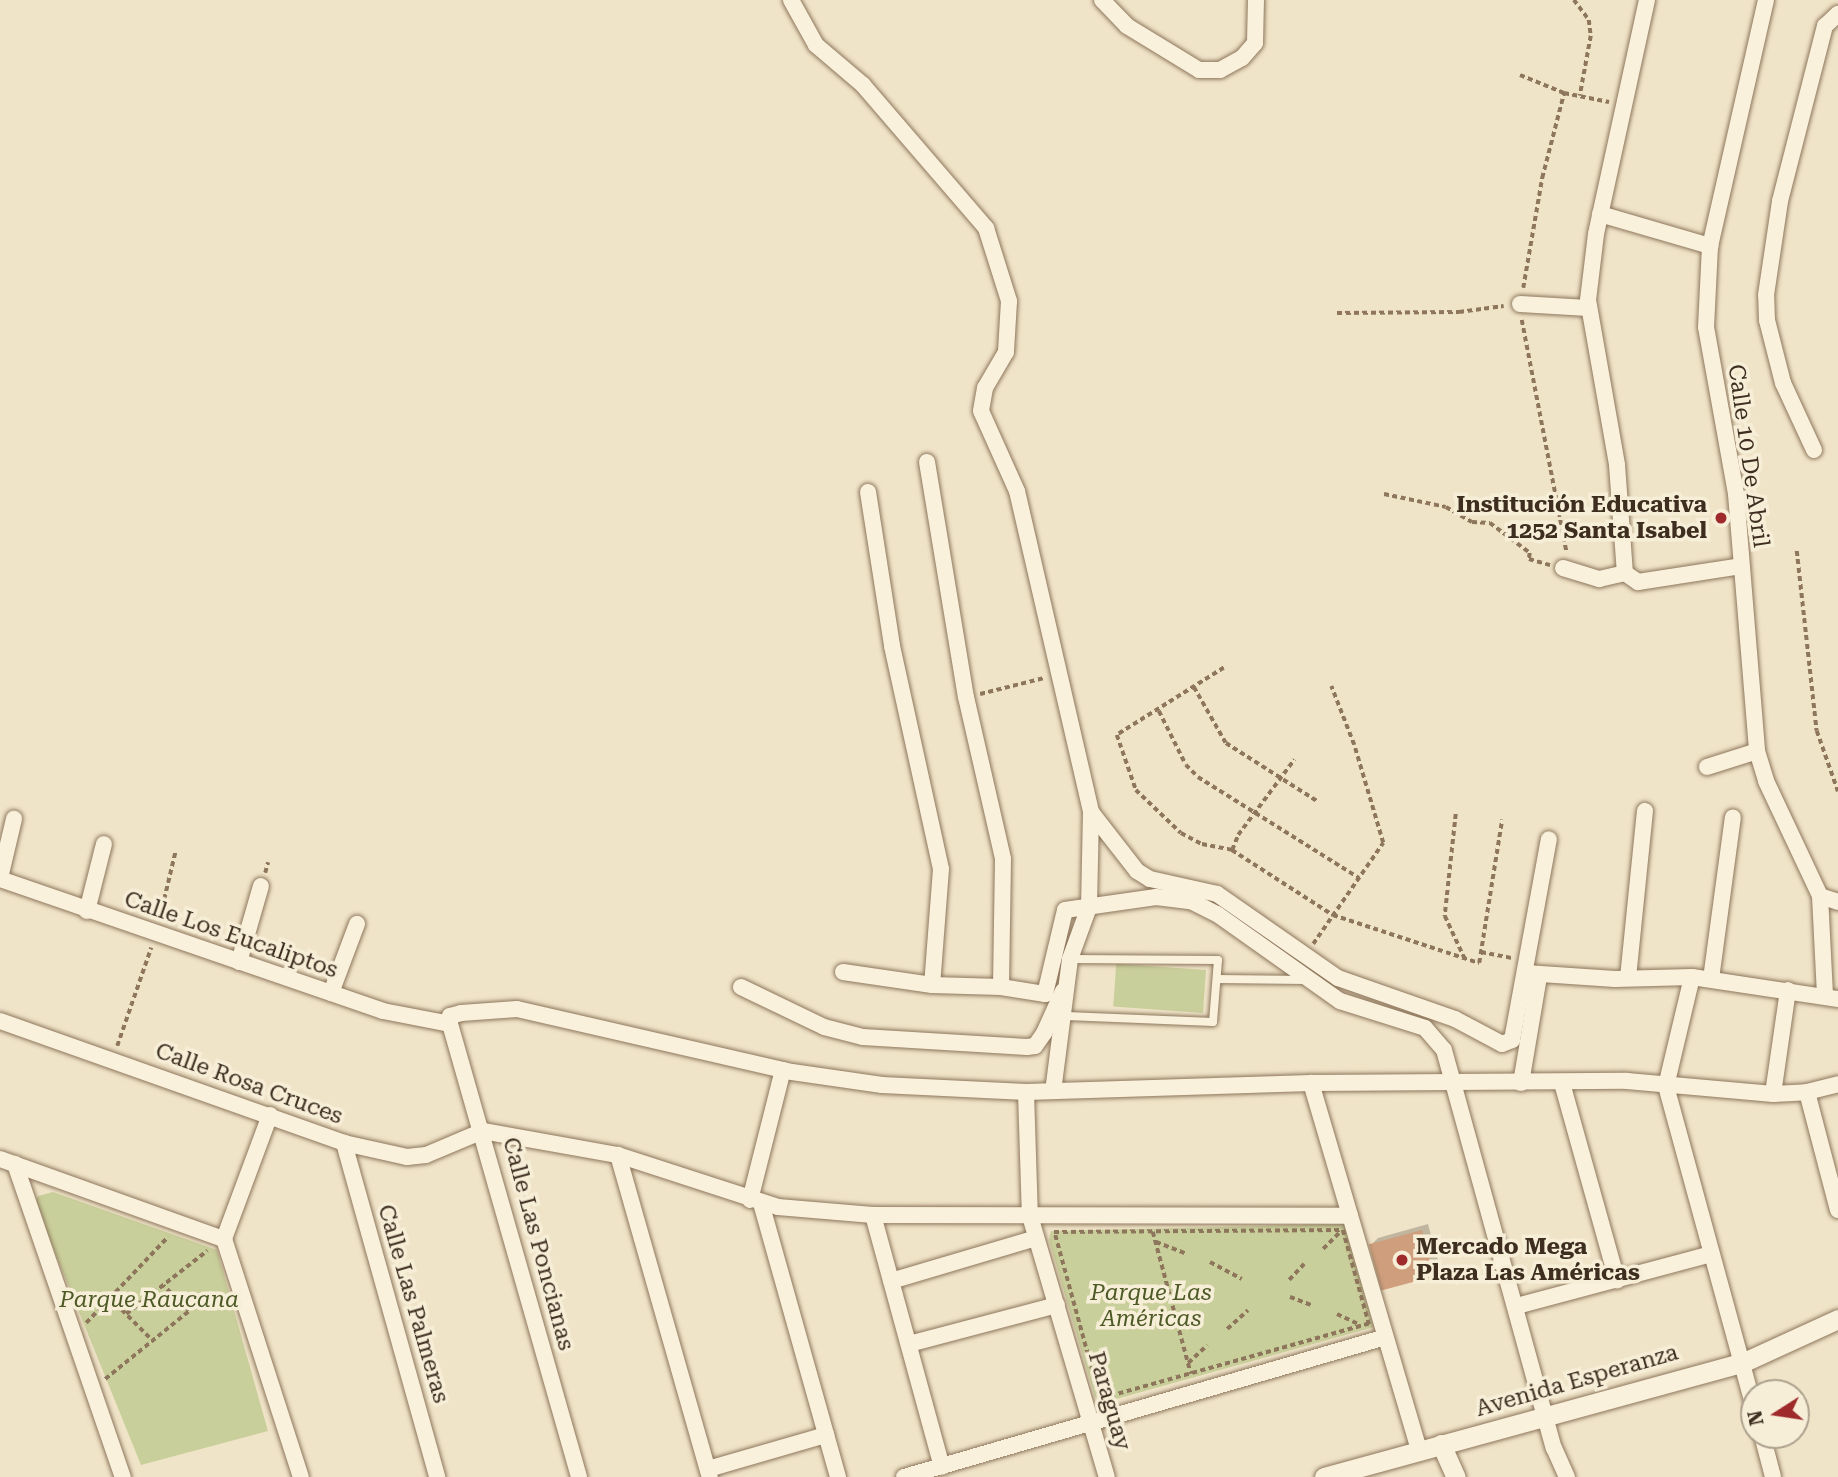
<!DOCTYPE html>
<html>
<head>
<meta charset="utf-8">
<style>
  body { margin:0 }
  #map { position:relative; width:1838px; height:1477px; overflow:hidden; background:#f0e4c8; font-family:"Roboto Serif",serif }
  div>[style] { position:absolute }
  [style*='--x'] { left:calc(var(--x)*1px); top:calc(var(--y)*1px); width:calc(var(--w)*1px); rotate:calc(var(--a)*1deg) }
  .green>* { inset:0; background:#c9cf9b; transform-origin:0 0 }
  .shadow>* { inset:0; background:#0003 }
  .building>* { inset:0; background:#cf9f7d; transform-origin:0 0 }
  .path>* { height:3.5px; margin-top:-1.75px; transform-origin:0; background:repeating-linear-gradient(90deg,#8d765c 0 5px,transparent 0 8.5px) }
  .roads { filter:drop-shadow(0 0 2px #8d765c) drop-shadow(0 0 2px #8d765c) }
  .service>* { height:8px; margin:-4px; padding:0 4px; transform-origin:4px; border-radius:4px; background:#faf1dc }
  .minor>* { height:16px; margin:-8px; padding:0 8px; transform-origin:8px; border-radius:8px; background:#faf1dc }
  .tertiary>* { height:19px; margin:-9.5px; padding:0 9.5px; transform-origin:9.5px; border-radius:9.5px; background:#faf1dc }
  .dots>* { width:19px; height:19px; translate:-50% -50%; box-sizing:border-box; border:4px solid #f7eed8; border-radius:50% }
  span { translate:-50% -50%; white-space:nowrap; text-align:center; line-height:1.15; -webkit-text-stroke:7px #f7eed8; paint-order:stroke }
  .street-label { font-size:23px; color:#3d2e20 }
  .poi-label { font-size:23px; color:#3d2e20; font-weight:700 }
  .right { translate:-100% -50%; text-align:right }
  .left { translate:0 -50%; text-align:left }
  .park-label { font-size:23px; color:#4d5a26; font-style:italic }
  .north { position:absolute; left:1740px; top:1379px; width:70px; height:70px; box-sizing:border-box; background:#f7eed8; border:2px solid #ada18e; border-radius:50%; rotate:258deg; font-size:19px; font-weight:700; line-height:28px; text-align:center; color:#3d2e20 }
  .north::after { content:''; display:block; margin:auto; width:24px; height:32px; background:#9e2a2b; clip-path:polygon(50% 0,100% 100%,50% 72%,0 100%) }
</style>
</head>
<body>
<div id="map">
  <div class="green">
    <i style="left:1206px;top:970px;width:43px;height:90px;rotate:94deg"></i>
    <i style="clip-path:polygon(53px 1192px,217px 1250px,268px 1431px,141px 1465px,35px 1203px,38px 1196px)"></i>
    <i style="clip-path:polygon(1345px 1224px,1374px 1327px,1109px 1401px,1095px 1397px,1049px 1240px,1051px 1231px)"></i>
  </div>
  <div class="shadow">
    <i style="clip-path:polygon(1428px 1224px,1440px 1268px,1433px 1275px,1371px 1245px,1378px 1238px)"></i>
  </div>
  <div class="building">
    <i style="left:1422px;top:1230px;width:48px;height:55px;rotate:75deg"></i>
  </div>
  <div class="path">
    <i style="--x:1574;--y:0;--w:25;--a:53"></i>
    <i style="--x:1589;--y:20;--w:16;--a:83"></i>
    <i style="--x:1591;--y:36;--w:61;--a:100.4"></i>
    <i style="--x:1520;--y:75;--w:48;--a:22.2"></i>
    <i style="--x:1564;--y:93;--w:46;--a:11.3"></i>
    <i style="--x:1523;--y:288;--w:112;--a:-80.2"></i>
    <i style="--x:1542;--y:178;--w:88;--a:-75.5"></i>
    <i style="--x:1337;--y:313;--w:122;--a:-0.5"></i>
    <i style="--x:1459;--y:312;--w:45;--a:-7.6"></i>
    <i style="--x:1522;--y:320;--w:237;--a:79.1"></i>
    <i style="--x:1384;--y:494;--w:63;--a:11.8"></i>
    <i style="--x:1446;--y:507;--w:30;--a:30"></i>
    <i style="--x:1472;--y:522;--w:18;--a:3"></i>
    <i style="--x:1490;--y:523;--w:50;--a:36.9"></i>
    <i style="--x:1530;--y:553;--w:6;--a:99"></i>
    <i style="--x:1529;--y:559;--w:22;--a:16"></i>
    <i style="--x:1797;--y:551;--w:181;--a:83.7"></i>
    <i style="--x:1817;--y:731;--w:64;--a:70.7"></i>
    <i style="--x:1224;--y:668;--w:126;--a:147.9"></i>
    <i style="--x:1117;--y:735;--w:58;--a:70.9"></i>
    <i style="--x:1136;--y:790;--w:62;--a:43.7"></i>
    <i style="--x:1181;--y:833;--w:24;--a:28"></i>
    <i style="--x:1202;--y:844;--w:31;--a:11"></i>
    <i style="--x:1232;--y:850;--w:120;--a:32.8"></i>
    <i style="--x:1333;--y:915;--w:154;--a:18.2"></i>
    <i style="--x:1479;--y:963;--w:145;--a:-80.9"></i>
    <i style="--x:1194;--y:687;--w:64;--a:60.3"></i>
    <i style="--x:1226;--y:743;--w:108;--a:32.5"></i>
    <i style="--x:980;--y:694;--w:66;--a:-14"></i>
    <i style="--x:1159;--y:711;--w:60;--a:63.4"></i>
    <i style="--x:1186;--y:765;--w:17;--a:45"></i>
    <i style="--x:1198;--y:777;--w:190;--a:32.1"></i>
    <i style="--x:1456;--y:814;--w:103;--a:96.2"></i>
    <i style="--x:1445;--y:916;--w:47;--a:65.1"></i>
    <i style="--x:1232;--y:850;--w:16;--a:-68"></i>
    <i style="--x:1238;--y:835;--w:94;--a:-53.3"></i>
    <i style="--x:265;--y:873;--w:11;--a:-75"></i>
    <i style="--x:160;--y:916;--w:65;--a:-76.6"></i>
    <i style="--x:1313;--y:944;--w:123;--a:-55.3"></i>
    <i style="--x:1383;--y:843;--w:102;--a:-106.5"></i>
    <i style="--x:1354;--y:745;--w:63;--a:-111.3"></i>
    <i style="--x:1481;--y:952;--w:32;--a:11"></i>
    <i style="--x:117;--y:1046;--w:104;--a:-70.9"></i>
    <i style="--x:1343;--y:1230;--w:98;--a:74.5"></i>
    <i style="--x:1369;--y:1324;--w:271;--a:164.4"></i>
    <i style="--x:1108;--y:1397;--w:9;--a:-174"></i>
    <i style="--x:1099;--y:1396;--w:170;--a:-105.3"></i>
    <i style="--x:1054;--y:1232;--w:289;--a:-0.4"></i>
    <i style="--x:1153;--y:1232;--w:147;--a:75"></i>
    <i style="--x:1156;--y:1242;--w:33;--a:21"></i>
    <i style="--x:1323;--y:1249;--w:23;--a:-45"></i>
    <i style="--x:1210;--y:1262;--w:36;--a:28"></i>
    <i style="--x:1289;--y:1280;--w:22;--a:-47"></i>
    <i style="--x:1290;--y:1297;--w:25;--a:21"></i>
    <i style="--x:110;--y:1298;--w:58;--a:45"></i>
    <i style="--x:126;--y:1314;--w:103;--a:-37.9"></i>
    <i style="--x:1337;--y:1314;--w:26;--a:25"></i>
    <i style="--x:86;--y:1323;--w:119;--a:-46.4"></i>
    <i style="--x:1227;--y:1329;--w:28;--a:-42"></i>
    <i style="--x:1188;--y:1363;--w:26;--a:-43"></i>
    <i style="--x:105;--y:1379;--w:108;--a:-39"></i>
    <i style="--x:189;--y:1311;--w:36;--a:-136"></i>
  </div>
  <div class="roads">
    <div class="service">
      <i style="--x:1217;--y:979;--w:90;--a:0.6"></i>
      <i style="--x:1066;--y:1016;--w:147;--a:2.3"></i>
      <i style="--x:1213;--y:1022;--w:62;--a:-85.4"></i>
      <i style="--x:1218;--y:960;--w:148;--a:-179.6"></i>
    </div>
    <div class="minor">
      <i style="--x:791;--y:0;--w:51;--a:60.9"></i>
      <i style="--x:816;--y:45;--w:62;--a:40.4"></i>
      <i style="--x:863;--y:85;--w:189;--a:49.3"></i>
      <i style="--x:986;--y:228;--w:77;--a:72.5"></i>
      <i style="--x:1009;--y:301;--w:51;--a:93.4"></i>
      <i style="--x:1006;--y:352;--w:42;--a:120.3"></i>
      <i style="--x:985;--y:388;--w:23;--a:100"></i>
      <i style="--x:981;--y:411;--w:88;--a:65.8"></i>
      <i style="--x:1017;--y:491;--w:329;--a:77"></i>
      <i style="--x:1091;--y:812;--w:95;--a:91.2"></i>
      <i style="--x:1089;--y:907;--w:55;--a:110.1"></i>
      <i style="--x:1070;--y:959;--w:133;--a:97.3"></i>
      <i style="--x:1102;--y:0;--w:36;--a:46"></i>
      <i style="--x:1127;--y:26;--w:84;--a:31.4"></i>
      <i style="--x:1199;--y:70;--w:21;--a:0"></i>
      <i style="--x:1220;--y:70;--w:25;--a:-29"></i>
      <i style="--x:1242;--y:58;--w:20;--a:-49"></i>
      <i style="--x:1255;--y:43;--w:43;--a:-88.7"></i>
      <i style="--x:1647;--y:0;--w:239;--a:102.3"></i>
      <i style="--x:1596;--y:234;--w:66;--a:96.9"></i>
      <i style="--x:1588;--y:300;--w:168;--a:80"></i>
      <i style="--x:1617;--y:465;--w:108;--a:85.8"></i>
      <i style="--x:1625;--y:573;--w:16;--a:35"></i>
      <i style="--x:1638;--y:582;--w:104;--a:-8.8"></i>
      <i style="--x:1766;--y:0;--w:252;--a:102.8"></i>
      <i style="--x:1710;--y:246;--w:81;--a:92.8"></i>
      <i style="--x:1706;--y:327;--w:170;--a:79.8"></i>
      <i style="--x:1736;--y:494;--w:258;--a:85.3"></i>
      <i style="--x:1757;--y:751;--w:31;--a:73"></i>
      <i style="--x:1766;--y:781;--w:127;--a:64.8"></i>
      <i style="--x:1820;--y:896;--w:100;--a:87.1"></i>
      <i style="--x:1600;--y:214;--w:115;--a:16.2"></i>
      <i style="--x:1520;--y:304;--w:68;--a:3.4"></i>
      <i style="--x:1814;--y:450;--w:74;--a:-114.8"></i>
      <i style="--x:1783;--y:383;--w:65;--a:-104.3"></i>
      <i style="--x:1767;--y:320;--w:25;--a:-92"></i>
      <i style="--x:1766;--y:295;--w:95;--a:-81.5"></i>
      <i style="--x:1780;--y:201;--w:181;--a:-75.6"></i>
      <i style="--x:1825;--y:26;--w:18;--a:-43"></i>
      <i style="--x:927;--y:462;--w:238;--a:80.6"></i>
      <i style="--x:966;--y:697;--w:166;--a:77.1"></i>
      <i style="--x:1003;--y:859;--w:128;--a:90.9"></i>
      <i style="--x:1001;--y:987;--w:45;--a:9"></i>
      <i style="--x:1045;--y:994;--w:86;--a:-76.6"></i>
      <i style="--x:1065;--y:910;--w:92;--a:-8.1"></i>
      <i style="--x:1156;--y:897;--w:35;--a:7"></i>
      <i style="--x:1191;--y:901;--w:29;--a:27"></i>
      <i style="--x:1217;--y:914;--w:151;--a:35.3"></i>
      <i style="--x:1340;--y:1001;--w:89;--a:17.6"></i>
      <i style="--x:1425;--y:1028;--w:29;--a:49"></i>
      <i style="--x:1444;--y:1050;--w:413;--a:74.6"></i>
      <i style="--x:1554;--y:1448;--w:32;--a:66"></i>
      <i style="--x:868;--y:492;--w:156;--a:81.1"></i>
      <i style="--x:892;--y:646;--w:228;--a:77.6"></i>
      <i style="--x:941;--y:869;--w:116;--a:94.4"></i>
      <i style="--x:1563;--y:568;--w:38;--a:17"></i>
      <i style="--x:1599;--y:579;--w:27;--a:-13"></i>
      <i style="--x:1707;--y:767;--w:52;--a:-17.7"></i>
      <i style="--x:1091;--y:812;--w:75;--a:52.1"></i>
      <i style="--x:1137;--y:871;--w:15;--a:32"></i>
      <i style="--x:1150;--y:879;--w:69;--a:12.6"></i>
      <i style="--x:1217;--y:894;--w:147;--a:34.8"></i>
      <i style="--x:1338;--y:978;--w:124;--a:19.3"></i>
      <i style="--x:1455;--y:1019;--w:53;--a:28"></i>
      <i style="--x:1502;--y:1044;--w:11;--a:-22"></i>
      <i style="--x:1512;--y:1040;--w:204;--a:-79.6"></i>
      <i style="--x:0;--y:878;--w:61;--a:-76.7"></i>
      <i style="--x:0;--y:879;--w:405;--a:19"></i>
      <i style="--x:383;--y:1011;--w:68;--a:11"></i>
      <i style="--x:1820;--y:896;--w:19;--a:18"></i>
      <i style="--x:87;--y:911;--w:69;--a:-75.8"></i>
      <i style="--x:239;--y:962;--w:79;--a:-73.9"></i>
      <i style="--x:843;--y:972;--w:90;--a:8.3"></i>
      <i style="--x:932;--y:985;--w:69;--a:1.7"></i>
      <i style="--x:1526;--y:973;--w:89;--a:3.9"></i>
      <i style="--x:1615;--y:979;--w:77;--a:-1.5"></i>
      <i style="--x:1692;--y:977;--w:148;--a:8.6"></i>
      <i style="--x:1692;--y:977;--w:112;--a:103.4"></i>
      <i style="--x:1666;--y:1086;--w:334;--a:74.7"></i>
      <i style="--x:1628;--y:978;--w:168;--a:-84.2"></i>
      <i style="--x:1711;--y:979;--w:163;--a:-82.3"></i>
      <i style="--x:741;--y:987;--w:92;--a:25.7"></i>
      <i style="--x:824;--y:1027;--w:40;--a:14.4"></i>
      <i style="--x:863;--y:1037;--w:164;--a:3.5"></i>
      <i style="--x:1027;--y:1047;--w:8;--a:-7"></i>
      <i style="--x:1035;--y:1046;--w:16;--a:-55"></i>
      <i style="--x:1044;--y:1033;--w:46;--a:-65.7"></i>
      <i style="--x:331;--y:993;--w:74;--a:-69.4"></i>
      <i style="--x:0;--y:1021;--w:365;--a:19.5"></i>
      <i style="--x:344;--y:1143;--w:65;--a:12.5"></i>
      <i style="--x:407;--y:1157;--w:19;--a:-6"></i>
      <i style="--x:426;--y:1155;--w:62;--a:-22.8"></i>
      <i style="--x:483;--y:1131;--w:137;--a:10.1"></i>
      <i style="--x:618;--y:1155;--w:168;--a:18"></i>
      <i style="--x:778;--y:1207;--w:95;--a:4.8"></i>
      <i style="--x:873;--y:1215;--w:477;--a:0.1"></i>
      <i style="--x:450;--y:1024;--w:8;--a:-90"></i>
      <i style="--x:450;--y:1016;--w:11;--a:-15"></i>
      <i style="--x:461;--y:1013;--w:56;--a:-4.1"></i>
      <i style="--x:517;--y:1009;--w:282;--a:12.9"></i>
      <i style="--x:792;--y:1072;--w:91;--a:8.2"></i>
      <i style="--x:882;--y:1085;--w:144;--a:2.8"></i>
      <i style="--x:1026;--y:1092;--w:285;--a:-1.8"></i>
      <i style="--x:1311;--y:1083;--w:316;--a:-0.4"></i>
      <i style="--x:1627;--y:1081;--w:147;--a:5.1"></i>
      <i style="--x:1773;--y:1094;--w:34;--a:-3"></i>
      <i style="--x:1807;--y:1092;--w:32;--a:-14"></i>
      <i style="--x:450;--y:1024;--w:471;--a:74.1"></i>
      <i style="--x:1311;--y:1083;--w:383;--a:73.6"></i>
      <i style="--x:1521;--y:1083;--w:108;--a:-80.4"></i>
      <i style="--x:1562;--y:1083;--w:205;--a:74.4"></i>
      <i style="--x:1026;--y:1092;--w:124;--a:88.2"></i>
      <i style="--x:1030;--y:1216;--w:272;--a:73.6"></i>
      <i style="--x:1807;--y:1092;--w:122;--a:75.3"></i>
      <i style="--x:1773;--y:1094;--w:105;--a:-81.8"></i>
      <i style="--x:270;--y:1115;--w:132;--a:110.4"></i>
      <i style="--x:224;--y:1239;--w:250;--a:72.1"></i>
      <i style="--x:344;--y:1143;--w:347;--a:74.4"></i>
      <i style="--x:618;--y:1155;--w:335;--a:74.1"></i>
      <i style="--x:0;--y:1159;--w:238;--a:19.7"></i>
      <i style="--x:15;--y:1164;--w:331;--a:71"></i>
      <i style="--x:750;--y:1200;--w:134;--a:-75.8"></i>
      <i style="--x:761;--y:1203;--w:285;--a:74.3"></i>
      <i style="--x:873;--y:1215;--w:261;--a:74.7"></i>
      <i style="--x:891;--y:1281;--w:151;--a:-16.5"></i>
      <i style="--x:1517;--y:1306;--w:201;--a:-15"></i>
      <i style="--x:909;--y:1344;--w:153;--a:-14.8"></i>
      <i style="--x:1762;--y:1435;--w:43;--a:75.3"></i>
      <i style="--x:708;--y:1469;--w:123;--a:-16.1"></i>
      <i style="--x:904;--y:1477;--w:499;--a:-16.2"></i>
    </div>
    <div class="tertiary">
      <i style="--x:1441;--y:1444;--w:36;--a:66"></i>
      <i style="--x:1324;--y:1477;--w:433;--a:-15.3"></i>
      <i style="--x:1742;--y:1363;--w:106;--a:-24.6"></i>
    </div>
  </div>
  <div class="dots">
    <i style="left:1721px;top:518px;background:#9e2a2b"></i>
    <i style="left:1402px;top:1260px;background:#9e2a2b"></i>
  </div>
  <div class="street-label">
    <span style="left:1748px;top:456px;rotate:82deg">Calle 10 De Abril</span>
    <span style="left:231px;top:935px;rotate:19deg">Calle Los Eucaliptos</span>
    <span style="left:249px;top:1084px;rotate:20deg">Calle Rosa Cruces</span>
    <span style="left:538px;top:1244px;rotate:75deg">Calle Las Poncianas</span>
    <span style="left:413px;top:1304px;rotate:74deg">Calle Las Palmeras</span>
    <span style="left:1577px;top:1381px;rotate:-16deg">Avenida Esperanza</span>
    <span style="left:1109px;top:1401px;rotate:74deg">Paraguay</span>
  </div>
  <div class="poi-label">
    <span class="right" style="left:1707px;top:518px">Institución Educativa<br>1252 Santa Isabel</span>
    <span class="left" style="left:1416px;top:1260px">Mercado Mega<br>Plaza Las Américas</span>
  </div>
  <div class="park-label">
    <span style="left:1151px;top:1306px">Parque Las<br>Américas</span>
    <span style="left:149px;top:1300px">Parque Raucana</span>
  </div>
  <div class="north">N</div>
</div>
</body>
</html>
